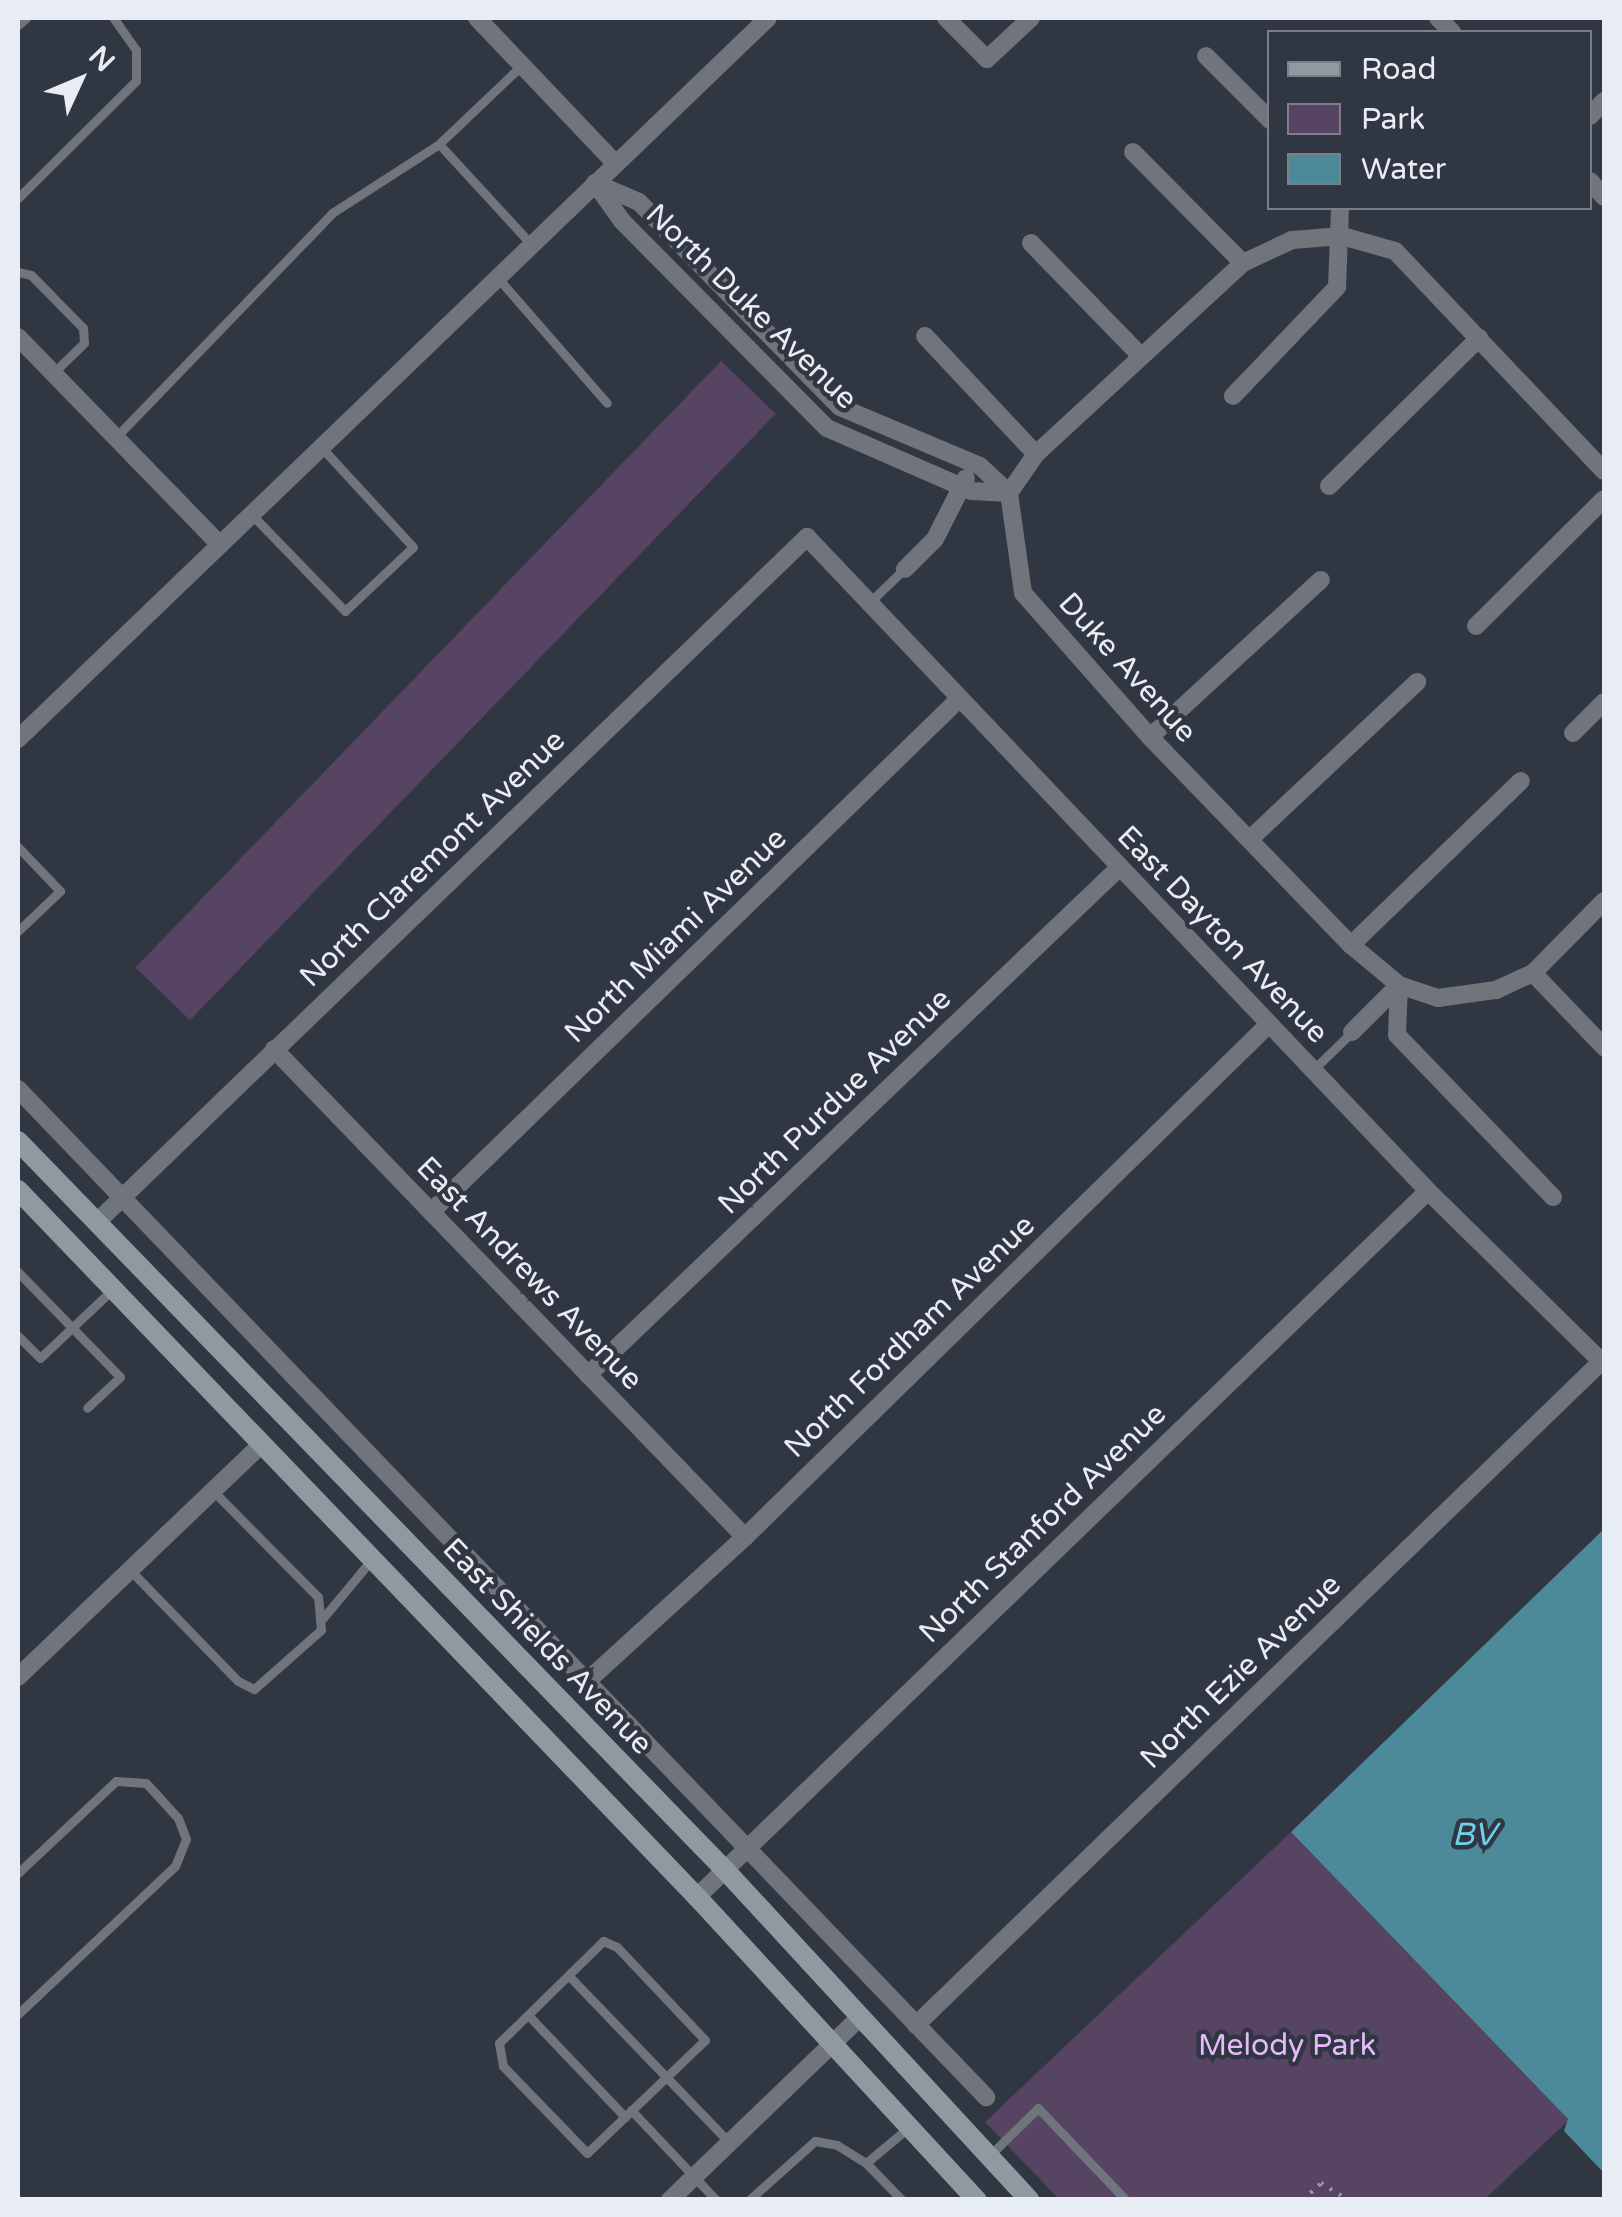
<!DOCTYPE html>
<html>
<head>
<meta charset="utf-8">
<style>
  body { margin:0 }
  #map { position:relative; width:1622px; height:2217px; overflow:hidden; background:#303642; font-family:"Varela Round",sans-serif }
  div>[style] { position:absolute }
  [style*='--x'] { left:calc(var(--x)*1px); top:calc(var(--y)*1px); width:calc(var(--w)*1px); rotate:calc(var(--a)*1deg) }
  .green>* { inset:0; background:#574362; transform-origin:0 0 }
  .water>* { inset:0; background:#4c8a99 }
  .path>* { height:4px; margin-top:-2px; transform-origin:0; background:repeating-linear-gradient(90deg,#959aa4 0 2.5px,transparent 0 10.5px) }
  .lane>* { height:9px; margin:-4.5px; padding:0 4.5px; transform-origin:4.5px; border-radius:4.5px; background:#6f757a }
  .street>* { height:18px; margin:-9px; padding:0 9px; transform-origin:9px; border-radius:9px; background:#6f757a }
  .secondary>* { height:20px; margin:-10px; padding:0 10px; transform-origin:10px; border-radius:10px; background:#8f99a0 }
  span { translate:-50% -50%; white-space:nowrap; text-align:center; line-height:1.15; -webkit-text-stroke:9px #303642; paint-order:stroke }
  .street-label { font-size:30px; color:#e8ecf4 }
  .park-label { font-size:30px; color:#e4bafa }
  .water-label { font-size:32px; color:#6fd1e9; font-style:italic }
  .frame { position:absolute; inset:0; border:20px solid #e8ecf4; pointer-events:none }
  .legend { position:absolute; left:1267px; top:30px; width:325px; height:180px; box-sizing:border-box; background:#303642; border:2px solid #7a7f89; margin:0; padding:12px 18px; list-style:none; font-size:30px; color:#e8ecf4 }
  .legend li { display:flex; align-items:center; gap:20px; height:50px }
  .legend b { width:50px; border:2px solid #7a7f89 }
  .north { position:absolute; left:30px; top:30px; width:100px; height:100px; -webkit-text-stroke:8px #303642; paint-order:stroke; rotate:46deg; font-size:28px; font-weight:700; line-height:40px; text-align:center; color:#e8ecf4 }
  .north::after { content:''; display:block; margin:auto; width:35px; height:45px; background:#e8ecf4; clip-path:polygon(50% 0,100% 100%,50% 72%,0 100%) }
</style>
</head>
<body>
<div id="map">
  <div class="green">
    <i style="left:721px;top:361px;width:76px;height:843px;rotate:44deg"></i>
    <i style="clip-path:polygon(1291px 1832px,1569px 2120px,1484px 2200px,1059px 2199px,985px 2122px)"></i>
  </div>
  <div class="water">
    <i style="clip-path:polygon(1604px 1529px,1604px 2173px,1564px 2131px,1568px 2119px,1291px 1832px)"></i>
  </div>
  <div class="path">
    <i style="--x:1303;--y:2200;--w:25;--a:-43"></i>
    <i style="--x:1321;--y:2183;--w:32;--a:32"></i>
  </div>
  <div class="lane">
    <i style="--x:18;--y:25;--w:11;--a:-41"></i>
    <i style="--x:522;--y:65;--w:115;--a:136.4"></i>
    <i style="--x:439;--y:144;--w:136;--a:47.4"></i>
    <i style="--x:18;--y:198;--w:166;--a:-44.8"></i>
    <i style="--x:136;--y:81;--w:31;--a:-90"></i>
    <i style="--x:136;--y:50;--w:39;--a:-125"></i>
    <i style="--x:18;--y:272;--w:13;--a:13"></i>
    <i style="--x:31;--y:275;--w:74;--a:45.5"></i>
    <i style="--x:83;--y:328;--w:15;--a:86"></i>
    <i style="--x:84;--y:343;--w:43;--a:135.9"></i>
    <i style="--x:497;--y:277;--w:167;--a:48.9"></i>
    <i style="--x:115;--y:438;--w:313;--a:-46"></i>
    <i style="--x:332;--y:213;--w:127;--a:-32.8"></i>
    <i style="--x:251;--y:514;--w:135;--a:45.9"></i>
    <i style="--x:345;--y:611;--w:93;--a:-43.3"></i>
    <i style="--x:413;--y:547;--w:136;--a:-132.6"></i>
    <i style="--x:870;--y:602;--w:47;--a:-44.1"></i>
    <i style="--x:18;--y:847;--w:61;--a:46.3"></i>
    <i style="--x:60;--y:891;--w:58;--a:136.4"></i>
    <i style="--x:1313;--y:1070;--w:54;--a:-44.3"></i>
    <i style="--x:18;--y:1272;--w:146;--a:45.8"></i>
    <i style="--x:120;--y:1377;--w:45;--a:136.8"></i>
    <i style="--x:18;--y:1336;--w:31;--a:45"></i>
    <i style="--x:40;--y:1358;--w:100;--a:-43.4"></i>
    <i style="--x:130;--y:1570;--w:155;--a:45.8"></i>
    <i style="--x:238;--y:1681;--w:18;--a:27"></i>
    <i style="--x:254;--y:1689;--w:89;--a:-41.4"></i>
    <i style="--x:321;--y:1630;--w:33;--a:-95"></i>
    <i style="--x:318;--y:1597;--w:149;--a:-134.7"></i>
    <i style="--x:323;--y:1618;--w:77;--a:-50.3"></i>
    <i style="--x:18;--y:1873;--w:134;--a:-43.2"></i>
    <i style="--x:116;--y:1781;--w:30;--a:4"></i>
    <i style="--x:146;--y:1783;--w:47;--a:47.6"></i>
    <i style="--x:178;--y:1818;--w:22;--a:69"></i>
    <i style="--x:186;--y:1839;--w:29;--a:112"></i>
    <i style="--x:175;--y:1866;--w:216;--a:136.7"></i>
    <i style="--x:603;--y:1941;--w:15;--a:23"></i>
    <i style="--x:617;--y:1947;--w:128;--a:46.6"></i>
    <i style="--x:705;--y:2040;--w:163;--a:136.2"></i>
    <i style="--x:587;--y:2153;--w:121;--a:-134"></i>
    <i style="--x:503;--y:2066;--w:23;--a:-100"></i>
    <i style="--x:499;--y:2043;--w:146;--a:-44.4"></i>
    <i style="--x:569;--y:1976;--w:231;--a:46.1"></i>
    <i style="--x:528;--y:2015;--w:141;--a:46.4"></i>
    <i style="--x:631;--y:2110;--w:124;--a:46.6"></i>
    <i style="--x:990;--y:2155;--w:67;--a:-44.4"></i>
    <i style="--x:1038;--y:2108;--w:127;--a:46.3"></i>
    <i style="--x:866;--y:2163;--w:52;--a:45.8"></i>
    <i style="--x:749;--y:2200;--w:89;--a:-41.8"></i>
    <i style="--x:815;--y:2141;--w:22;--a:10"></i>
    <i style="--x:837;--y:2145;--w:34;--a:32"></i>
    <i style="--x:866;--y:2163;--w:55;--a:-39.8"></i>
  </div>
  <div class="street">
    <i style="--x:477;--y:18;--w:200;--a:46.4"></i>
    <i style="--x:946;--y:18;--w:58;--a:45"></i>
    <i style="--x:987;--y:59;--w:60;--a:-43"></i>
    <i style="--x:1438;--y:18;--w:20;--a:45"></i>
    <i style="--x:1206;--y:56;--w:91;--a:45"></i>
    <i style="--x:1590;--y:116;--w:21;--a:-47"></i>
    <i style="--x:1133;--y:152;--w:156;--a:45.3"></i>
    <i style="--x:1590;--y:181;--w:21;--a:49"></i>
    <i style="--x:595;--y:183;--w:47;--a:54.6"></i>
    <i style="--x:622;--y:221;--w:291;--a:45.3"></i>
    <i style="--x:827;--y:428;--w:157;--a:23.6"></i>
    <i style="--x:971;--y:491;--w:38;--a:3"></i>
    <i style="--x:595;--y:183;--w:48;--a:23.4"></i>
    <i style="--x:639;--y:202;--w:287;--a:45.6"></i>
    <i style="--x:840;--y:407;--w:152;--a:22.9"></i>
    <i style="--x:980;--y:466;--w:40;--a:43"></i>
    <i style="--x:1031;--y:243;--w:158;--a:45.8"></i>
    <i style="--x:925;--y:336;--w:162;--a:46.8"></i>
    <i style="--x:18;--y:337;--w:290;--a:45.8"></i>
    <i style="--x:1233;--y:396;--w:151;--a:-46.3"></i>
    <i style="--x:1337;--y:287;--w:79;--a:-87.8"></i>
    <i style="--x:1604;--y:471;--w:303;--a:-133.5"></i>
    <i style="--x:1395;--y:251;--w:55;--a:-164.2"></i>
    <i style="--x:1342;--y:236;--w:50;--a:175.4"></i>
    <i style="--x:1292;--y:240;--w:54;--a:154.9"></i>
    <i style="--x:1243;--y:263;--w:282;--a:137.3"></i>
    <i style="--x:1036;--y:454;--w:47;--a:124.7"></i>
    <i style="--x:1009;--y:493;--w:101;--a:82"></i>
    <i style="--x:1023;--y:593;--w:192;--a:48.6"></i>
    <i style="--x:1150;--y:737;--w:289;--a:46"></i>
    <i style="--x:1351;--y:945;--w:62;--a:39.8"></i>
    <i style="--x:1399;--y:985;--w:41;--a:18.4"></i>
    <i style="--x:1438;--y:998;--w:59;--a:-7.9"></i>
    <i style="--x:1496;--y:990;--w:41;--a:-24.7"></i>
    <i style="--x:1533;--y:973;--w:101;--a:-45.4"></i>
    <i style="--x:1329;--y:486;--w:211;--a:-44.6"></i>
    <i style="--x:905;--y:569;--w:42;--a:-45"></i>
    <i style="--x:935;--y:539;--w:68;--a:-63.1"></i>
    <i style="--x:1476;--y:626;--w:180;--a:-44.8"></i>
    <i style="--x:1573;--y:733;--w:44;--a:-45"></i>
    <i style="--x:1150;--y:737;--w:232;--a:-42.6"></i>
    <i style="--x:18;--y:739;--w:1040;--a:-43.87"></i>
    <i style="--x:1251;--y:838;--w:228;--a:-43.2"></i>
    <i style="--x:1351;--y:945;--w:236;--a:-44"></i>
    <i style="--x:1533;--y:973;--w:103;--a:46.2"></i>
    <i style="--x:1399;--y:985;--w:50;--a:92.3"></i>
    <i style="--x:1397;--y:1035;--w:225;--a:46.1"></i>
    <i style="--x:1352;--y:1032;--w:66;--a:-45"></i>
    <i style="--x:274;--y:1049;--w:678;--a:46.02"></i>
    <i style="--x:18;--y:1089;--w:1398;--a:46.16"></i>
    <i style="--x:431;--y:1212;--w:736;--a:-44.17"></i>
    <i style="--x:97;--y:1222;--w:987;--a:-43.97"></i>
    <i style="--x:807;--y:537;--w:902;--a:46.48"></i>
    <i style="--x:1428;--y:1191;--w:247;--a:44.5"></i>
    <i style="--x:588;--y:1375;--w:734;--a:-43.68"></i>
    <i style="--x:18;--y:1677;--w:337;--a:-43.7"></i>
    <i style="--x:584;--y:1684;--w:218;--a:-42.4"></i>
    <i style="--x:745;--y:1537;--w:733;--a:-44.39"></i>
    <i style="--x:697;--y:1897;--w:1016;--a:-44"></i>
    <i style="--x:916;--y:2025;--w:958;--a:-44.07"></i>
    <i style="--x:670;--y:2200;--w:261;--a:-43.9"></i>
  </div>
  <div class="secondary">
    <i style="--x:18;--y:1141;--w:1016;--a:45.88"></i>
    <i style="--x:725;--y:1870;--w:449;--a:47.3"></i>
    <i style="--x:18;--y:1190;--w:980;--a:46.16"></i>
    <i style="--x:697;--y:1897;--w:413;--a:47.3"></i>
  </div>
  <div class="street-label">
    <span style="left:751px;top:307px;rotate:44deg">North Duke Avenue</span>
    <span style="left:1127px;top:668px;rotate:48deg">Duke Avenue</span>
    <span style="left:433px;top:859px;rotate:-44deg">North Claremont Avenue</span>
    <span style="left:1222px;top:935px;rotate:46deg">East Dayton Avenue</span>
    <span style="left:676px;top:936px;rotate:-44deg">North Miami Avenue</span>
    <span style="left:835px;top:1102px;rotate:-44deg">North Purdue Avenue</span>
    <span style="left:529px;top:1274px;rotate:46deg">East Andrews Avenue</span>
    <span style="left:910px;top:1337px;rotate:-44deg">North Fordham Avenue</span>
    <span style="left:1043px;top:1524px;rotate:-44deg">North Stanford Avenue</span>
    <span style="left:547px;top:1647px;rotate:46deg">East Shields Avenue</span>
    <span style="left:1241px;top:1672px;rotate:-44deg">North Ezie Avenue</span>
  </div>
  <div class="park-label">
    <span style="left:1287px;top:2046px">Melody Park</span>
  </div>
  <div class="water-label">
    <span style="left:1474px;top:1835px">BV</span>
  </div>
  <div class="frame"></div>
  <ul class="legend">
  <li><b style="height:12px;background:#8f99a0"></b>Road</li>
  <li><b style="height:28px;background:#574362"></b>Park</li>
  <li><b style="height:28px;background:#4c8a99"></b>Water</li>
  </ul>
  <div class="north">N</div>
</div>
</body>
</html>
